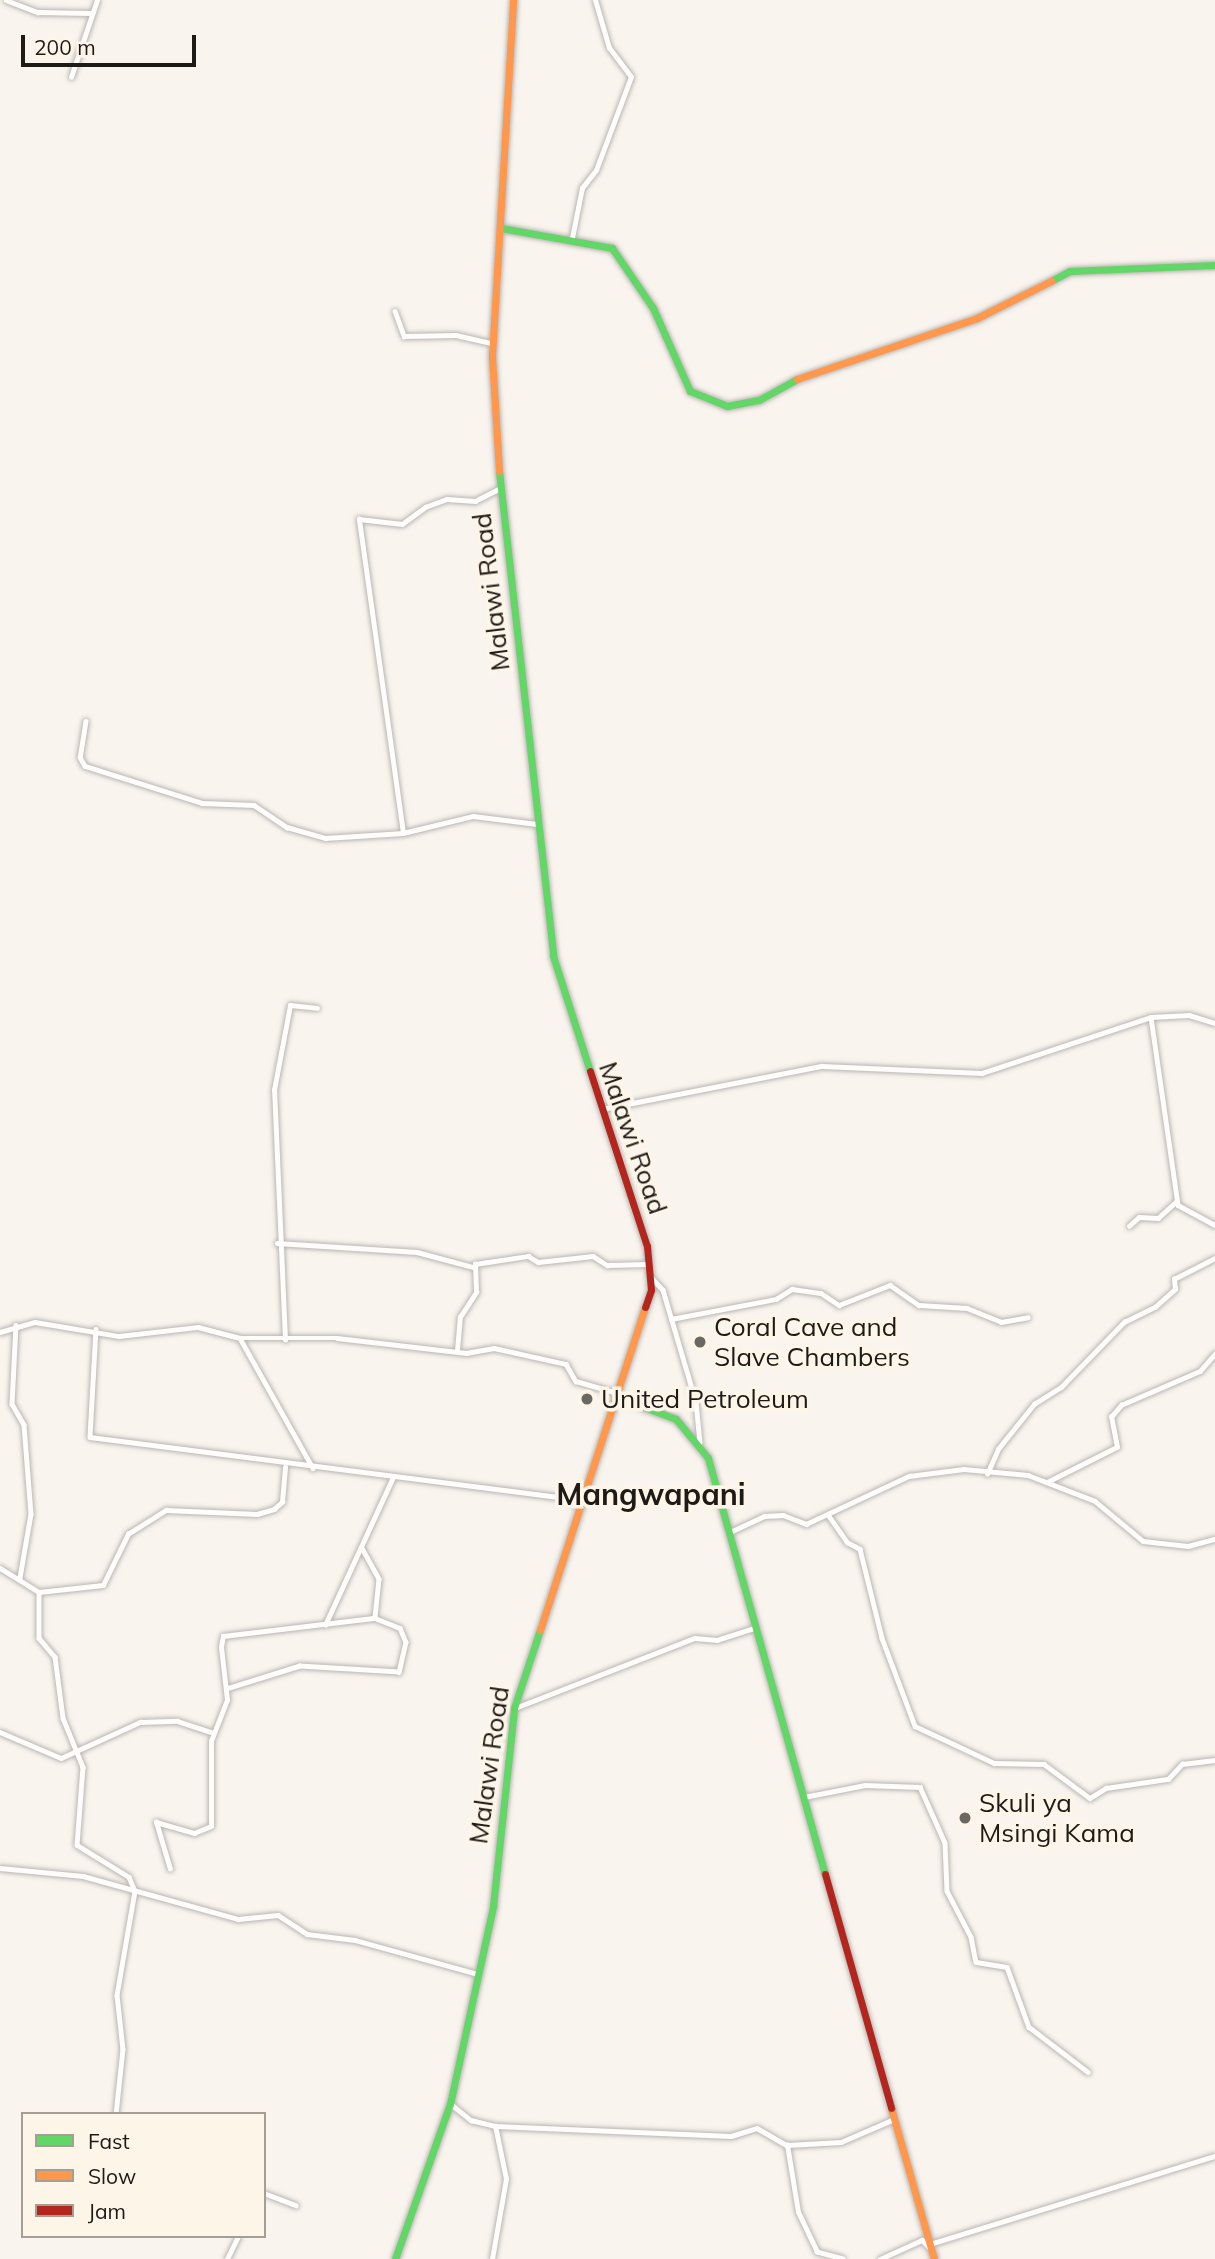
<!DOCTYPE html>
<html>
<head>
<meta charset="utf-8">
<style>
  body { margin:0 }
  #map { position:relative; width:1215px; height:2259px; overflow:hidden; background:#f9f4ee; font-family:Mulish,sans-serif }
  div>[style] { position:absolute }
  [style*='--x'] { left:calc(var(--x)*1px); top:calc(var(--y)*1px); width:calc(var(--w)*1px); rotate:calc(var(--a)*1deg) }
  .roads { filter:drop-shadow(0 0 2px #bab6b2) drop-shadow(0 0 2px #bab6b2) }
  .street>* { height:4.5px; margin:-2.25px; padding:0 2.25px; transform-origin:2.25px; border-radius:2.25px; background:#fefdfc }
  .fast>* { height:7px; margin:-3.5px; padding:0 3.5px; transform-origin:3.5px; border-radius:3.5px; background:#63d668 }
  .slow>* { height:7px; margin:-3.5px; padding:0 3.5px; transform-origin:3.5px; border-radius:3.5px; background:#ff974d }
  .jam>* { height:7px; margin:-3.5px; padding:0 3.5px; transform-origin:3.5px; border-radius:3.5px; background:#b3261e }
  .dots>* { width:19px; height:19px; translate:-50% -50%; box-sizing:border-box; border:4px solid #fef5e9; border-radius:50% }
  span { translate:-50% -50%; white-space:nowrap; text-align:center; line-height:1.15; -webkit-text-stroke:7px #fef5e9; paint-order:stroke }
  .street-label { font-size:26px; color:#1e1b17 }
  .poi-label { font-size:26px; color:#1e1b17 }
  .left { translate:0 -50%; text-align:left }
  .quarter-label { font-size:30px; color:#1e1b17; font-weight:700 }
  .legend { position:absolute; left:21px; top:2112px; width:245px; height:126px; box-sizing:border-box; background:#fef5e9; border:2px solid #a49e95; margin:0; padding:9px 12px; list-style:none; font-size:21px; color:#1e1b17 }
  .legend li { display:flex; align-items:center; gap:14px; height:35px }
  .legend b { width:35px; border:2px solid #a49e95 }
  .scale { position:absolute; left:21px; top:35px; width:175px; height:32px; box-sizing:border-box; border:4px solid #1e1b17; border-top:0; padding-left:9px; font-size:21px; line-height:24px; white-space:nowrap; color:#1e1b17; -webkit-text-stroke:5px #fef5e9; paint-order:stroke }
</style>
</head>
<body>
<div id="map">
  <div class="roads">
    <div class="street">
      <i style="--x:6;--y:0;--w:34;--a:21"></i>
      <i style="--x:38;--y:12;--w:52;--a:1.1"></i>
      <i style="--x:71;--y:77;--w:81;--a:-71.3"></i>
      <i style="--x:572;--y:238;--w:51;--a:-78.7"></i>
      <i style="--x:582;--y:188;--w:23;--a:-52"></i>
      <i style="--x:596;--y:170;--w:99;--a:-69.4"></i>
      <i style="--x:631;--y:77;--w:36;--a:-127"></i>
      <i style="--x:609;--y:48;--w:50;--a:-106.3"></i>
      <i style="--x:395;--y:311;--w:27;--a:70"></i>
      <i style="--x:404;--y:336;--w:52;--a:-1.1"></i>
      <i style="--x:456;--y:335;--w:37;--a:13"></i>
      <i style="--x:86;--y:721;--w:36;--a:99"></i>
      <i style="--x:80;--y:757;--w:10;--a:61"></i>
      <i style="--x:85;--y:766;--w:123;--a:17.5"></i>
      <i style="--x:202;--y:803;--w:52;--a:2.2"></i>
      <i style="--x:254;--y:805;--w:40;--a:34"></i>
      <i style="--x:287;--y:827;--w:40;--a:16"></i>
      <i style="--x:325;--y:838;--w:78;--a:-3.7"></i>
      <i style="--x:403;--y:833;--w:72;--a:-13.7"></i>
      <i style="--x:473;--y:816;--w:64;--a:7.1"></i>
      <i style="--x:403;--y:833;--w:317;--a:-98"></i>
      <i style="--x:359;--y:519;--w:43;--a:6.6"></i>
      <i style="--x:402;--y:524;--w:29;--a:-36"></i>
      <i style="--x:425;--y:507;--w:23;--a:-20"></i>
      <i style="--x:447;--y:499;--w:28;--a:4"></i>
      <i style="--x:475;--y:501;--w:28;--a:-27"></i>
      <i style="--x:1151;--y:1017;--w:190;--a:81.8"></i>
      <i style="--x:1178;--y:1205;--w:42;--a:28.4"></i>
      <i style="--x:602;--y:1109;--w:224;--a:-11.1"></i>
      <i style="--x:822;--y:1066;--w:160;--a:2.5"></i>
      <i style="--x:982;--y:1073;--w:178;--a:-18.3"></i>
      <i style="--x:1151;--y:1017;--w:38;--a:-3"></i>
      <i style="--x:1189;--y:1015;--w:27;--a:17"></i>
      <i style="--x:1129;--y:1226;--w:13;--a:-42"></i>
      <i style="--x:1139;--y:1217;--w:19;--a:3"></i>
      <i style="--x:1158;--y:1218;--w:25;--a:-42"></i>
      <i style="--x:277;--y:1243;--w:140;--a:3.7"></i>
      <i style="--x:417;--y:1252;--w:58;--a:15"></i>
      <i style="--x:651;--y:1277;--w:18;--a:47"></i>
      <i style="--x:663;--y:1290;--w:117;--a:73.6"></i>
      <i style="--x:696;--y:1402;--w:41;--a:84.4"></i>
      <i style="--x:671;--y:1319;--w:107;--a:-10.8"></i>
      <i style="--x:776;--y:1299;--w:19;--a:-32"></i>
      <i style="--x:792;--y:1289;--w:29;--a:8"></i>
      <i style="--x:821;--y:1293;--w:22;--a:34"></i>
      <i style="--x:839;--y:1305;--w:55;--a:-21.4"></i>
      <i style="--x:890;--y:1285;--w:35;--a:35"></i>
      <i style="--x:919;--y:1305;--w:48;--a:3.6"></i>
      <i style="--x:967;--y:1308;--w:37;--a:22"></i>
      <i style="--x:1001;--y:1322;--w:27;--a:-10"></i>
      <i style="--x:16;--y:1325;--w:79;--a:92.9"></i>
      <i style="--x:12;--y:1404;--w:24;--a:60"></i>
      <i style="--x:24;--y:1425;--w:89;--a:85.5"></i>
      <i style="--x:31;--y:1514;--w:65;--a:99.8"></i>
      <i style="--x:96;--y:1329;--w:108;--a:93.2"></i>
      <i style="--x:90;--y:1437;--w:474;--a:7.3"></i>
      <i style="--x:560;--y:1497;--w:21;--a:25"></i>
      <i style="--x:0;--y:1332;--w:36;--a:-16"></i>
      <i style="--x:35;--y:1322;--w:85;--a:9.5"></i>
      <i style="--x:119;--y:1336;--w:80;--a:-6.5"></i>
      <i style="--x:198;--y:1327;--w:43;--a:14.7"></i>
      <i style="--x:240;--y:1338;--w:97;--a:0"></i>
      <i style="--x:337;--y:1338;--w:130;--a:6.6"></i>
      <i style="--x:466;--y:1353;--w:28;--a:-10"></i>
      <i style="--x:494;--y:1348;--w:74;--a:12.5"></i>
      <i style="--x:566;--y:1364;--w:20;--a:60"></i>
      <i style="--x:576;--y:1381;--w:43;--a:16.3"></i>
      <i style="--x:240;--y:1338;--w:149;--a:60.7"></i>
      <i style="--x:285;--y:1340;--w:250;--a:-92.5"></i>
      <i style="--x:274;--y:1090;--w:86;--a:-79.3"></i>
      <i style="--x:290;--y:1005;--w:27;--a:6"></i>
      <i style="--x:457;--y:1350;--w:33;--a:-85"></i>
      <i style="--x:460;--y:1317;--w:30;--a:-57"></i>
      <i style="--x:476;--y:1292;--w:28;--a:-92"></i>
      <i style="--x:475;--y:1264;--w:54;--a:-8.6"></i>
      <i style="--x:528;--y:1256;--w:12;--a:31"></i>
      <i style="--x:538;--y:1262;--w:55;--a:-6.2"></i>
      <i style="--x:593;--y:1256;--w:17;--a:33"></i>
      <i style="--x:607;--y:1265;--w:42;--a:-1.4"></i>
      <i style="--x:987;--y:1474;--w:27;--a:-66"></i>
      <i style="--x:998;--y:1449;--w:58;--a:-51.3"></i>
      <i style="--x:1034;--y:1404;--w:32;--a:-32"></i>
      <i style="--x:1061;--y:1387;--w:91;--a:-45.9"></i>
      <i style="--x:1124;--y:1322;--w:34;--a:-26"></i>
      <i style="--x:1155;--y:1307;--w:27;--a:-42"></i>
      <i style="--x:1175;--y:1289;--w:10;--a:-96"></i>
      <i style="--x:1174;--y:1279;--w:46;--a:-27.1"></i>
      <i style="--x:1047;--y:1482;--w:78;--a:-26.6"></i>
      <i style="--x:1117;--y:1447;--w:31;--a:-101"></i>
      <i style="--x:1111;--y:1417;--w:16;--a:-50"></i>
      <i style="--x:1121;--y:1405;--w:86;--a:-23.3"></i>
      <i style="--x:1200;--y:1371;--w:23;--a:-49"></i>
      <i style="--x:829;--y:1516;--w:32;--a:55"></i>
      <i style="--x:847;--y:1542;--w:15;--a:28"></i>
      <i style="--x:860;--y:1549;--w:92;--a:76.1"></i>
      <i style="--x:882;--y:1638;--w:94;--a:69.4"></i>
      <i style="--x:915;--y:1726;--w:87;--a:25.1"></i>
      <i style="--x:994;--y:1763;--w:50;--a:1.1"></i>
      <i style="--x:1044;--y:1764;--w:57;--a:36.5"></i>
      <i style="--x:1090;--y:1798;--w:19;--a:-32"></i>
      <i style="--x:1106;--y:1788;--w:63;--a:-8.3"></i>
      <i style="--x:1168;--y:1779;--w:21;--a:-47"></i>
      <i style="--x:1182;--y:1764;--w:33;--a:-7"></i>
      <i style="--x:730;--y:1532;--w:38;--a:-25"></i>
      <i style="--x:764;--y:1516;--w:19;--a:-3"></i>
      <i style="--x:783;--y:1515;--w:25;--a:21"></i>
      <i style="--x:806;--y:1524;--w:114;--a:-25"></i>
      <i style="--x:909;--y:1476;--w:55;--a:-7.3"></i>
      <i style="--x:964;--y:1469;--w:64;--a:5.4"></i>
      <i style="--x:1028;--y:1475;--w:72;--a:21.2"></i>
      <i style="--x:1095;--y:1501;--w:62;--a:39.8"></i>
      <i style="--x:1143;--y:1541;--w:45;--a:6.3"></i>
      <i style="--x:1188;--y:1546;--w:28;--a:-15"></i>
      <i style="--x:362;--y:1548;--w:35;--a:61"></i>
      <i style="--x:379;--y:1579;--w:39;--a:96"></i>
      <i style="--x:0;--y:1568;--w:46;--a:31.6"></i>
      <i style="--x:39;--y:1592;--w:64;--a:-6.2"></i>
      <i style="--x:103;--y:1585;--w:57;--a:-63.9"></i>
      <i style="--x:128;--y:1534;--w:45;--a:-32.3"></i>
      <i style="--x:166;--y:1510;--w:91;--a:2.5"></i>
      <i style="--x:257;--y:1514;--w:18;--a:-16"></i>
      <i style="--x:274;--y:1509;--w:11;--a:-41"></i>
      <i style="--x:282;--y:1502;--w:35;--a:-85"></i>
      <i style="--x:39;--y:1592;--w:46;--a:90"></i>
      <i style="--x:39;--y:1638;--w:25;--a:50"></i>
      <i style="--x:55;--y:1657;--w:62;--a:82.5"></i>
      <i style="--x:63;--y:1718;--w:53;--a:67.8"></i>
      <i style="--x:83;--y:1767;--w:78;--a:94.4"></i>
      <i style="--x:77;--y:1845;--w:61;--a:31.6"></i>
      <i style="--x:129;--y:1877;--w:15;--a:67"></i>
      <i style="--x:135;--y:1891;--w:106;--a:99.8"></i>
      <i style="--x:117;--y:1995;--w:54;--a:83.7"></i>
      <i style="--x:123;--y:2049;--w:65;--a:96.1"></i>
      <i style="--x:325;--y:1625;--w:161;--a:-65.3"></i>
      <i style="--x:515;--y:1708;--w:193;--a:-21.3"></i>
      <i style="--x:695;--y:1638;--w:22;--a:5"></i>
      <i style="--x:717;--y:1640;--w:39;--a:-18"></i>
      <i style="--x:0;--y:1732;--w:66;--a:23.1"></i>
      <i style="--x:61;--y:1758;--w:87;--a:-24.5"></i>
      <i style="--x:140;--y:1722;--w:37;--a:-2"></i>
      <i style="--x:177;--y:1721;--w:38;--a:18"></i>
      <i style="--x:804;--y:1797;--w:62;--a:-11.1"></i>
      <i style="--x:865;--y:1785;--w:55;--a:2.1"></i>
      <i style="--x:920;--y:1787;--w:61;--a:65.9"></i>
      <i style="--x:945;--y:1843;--w:48;--a:87.6"></i>
      <i style="--x:947;--y:1891;--w:52;--a:62.4"></i>
      <i style="--x:971;--y:1937;--w:25;--a:79"></i>
      <i style="--x:976;--y:1962;--w:31;--a:9"></i>
      <i style="--x:1007;--y:1967;--w:64;--a:69.9"></i>
      <i style="--x:1029;--y:2027;--w:74;--a:37.3"></i>
      <i style="--x:0;--y:1868;--w:83;--a:5.5"></i>
      <i style="--x:83;--y:1876;--w:161;--a:15.5"></i>
      <i style="--x:238;--y:1919;--w:40;--a:-5.7"></i>
      <i style="--x:278;--y:1915;--w:35;--a:33"></i>
      <i style="--x:307;--y:1934;--w:48;--a:7.1"></i>
      <i style="--x:355;--y:1940;--w:128;--a:15.5"></i>
      <i style="--x:170;--y:1869;--w:49;--a:-106.6"></i>
      <i style="--x:156;--y:1822;--w:40;--a:16"></i>
      <i style="--x:194;--y:1833;--w:18;--a:-22"></i>
      <i style="--x:211;--y:1826;--w:85;--a:-90"></i>
      <i style="--x:211;--y:1741;--w:44;--a:-68.7"></i>
      <i style="--x:227;--y:1700;--w:53;--a:-96.5"></i>
      <i style="--x:221;--y:1647;--w:11;--a:-80"></i>
      <i style="--x:223;--y:1636;--w:153;--a:-6.8"></i>
      <i style="--x:375;--y:1618;--w:27;--a:22"></i>
      <i style="--x:400;--y:1628;--w:15;--a:67"></i>
      <i style="--x:406;--y:1642;--w:31;--a:103"></i>
      <i style="--x:399;--y:1672;--w:99;--a:-176.5"></i>
      <i style="--x:300;--y:1666;--w:77;--a:162.7"></i>
      <i style="--x:451;--y:2104;--w:26;--a:39"></i>
      <i style="--x:471;--y:2120;--w:25;--a:14"></i>
      <i style="--x:495;--y:2126;--w:236;--a:2.4"></i>
      <i style="--x:731;--y:2136;--w:27;--a:-17"></i>
      <i style="--x:757;--y:2128;--w:34;--a:30"></i>
      <i style="--x:264;--y:2193;--w:34;--a:21"></i>
      <i style="--x:930;--y:2244;--w:298;--a:-17.2"></i>
      <i style="--x:227;--y:2259;--w:25;--a:-64"></i>
      <i style="--x:492;--y:2259;--w:81;--a:-80.1"></i>
      <i style="--x:506;--y:2179;--w:54;--a:-101.7"></i>
      <i style="--x:843;--y:2259;--w:27;--a:-165"></i>
      <i style="--x:817;--y:2252;--w:44;--a:-115.4"></i>
      <i style="--x:798;--y:2212;--w:68;--a:-99.3"></i>
      <i style="--x:787;--y:2145;--w:54;--a:-3.2"></i>
      <i style="--x:841;--y:2142;--w:56;--a:-23.3"></i>
      <i style="--x:880;--y:2259;--w:46;--a:-24.3"></i>
      <i style="--x:922;--y:2240;--w:10;--a:45"></i>
    </div>
    <div class="fast">
      <i style="--x:501;--y:228;--w:113;--a:10.2"></i>
      <i style="--x:612;--y:248;--w:73;--a:55.7"></i>
      <i style="--x:653;--y:308;--w:91;--a:66"></i>
      <i style="--x:690;--y:391;--w:40;--a:22"></i>
      <i style="--x:727;--y:406;--w:33;--a:-11"></i>
      <i style="--x:759;--y:400;--w:43;--a:-28.9"></i>
      <i style="--x:1051;--y:281;--w:21;--a:-28"></i>
      <i style="--x:1070;--y:271;--w:145;--a:-2.4"></i>
      <i style="--x:499;--y:471;--w:488;--a:83.6"></i>
      <i style="--x:553;--y:956;--w:121;--a:72.2"></i>
      <i style="--x:615;--y:1396;--w:65;--a:20.7"></i>
      <i style="--x:676;--y:1419;--w:50;--a:50.6"></i>
      <i style="--x:708;--y:1458;--w:432;--a:74.3"></i>
      <i style="--x:395;--y:2259;--w:164;--a:-70.5"></i>
      <i style="--x:450;--y:2104;--w:203;--a:-77.7"></i>
      <i style="--x:493;--y:1906;--w:199;--a:-83.9"></i>
      <i style="--x:514;--y:1708;--w:82;--a:-71.6"></i>
    </div>
    <div class="slow">
      <i style="--x:797;--y:379;--w:190;--a:-18.7"></i>
      <i style="--x:977;--y:318;--w:83;--a:-26.6"></i>
      <i style="--x:499;--y:471;--w:115;--a:-93.5"></i>
      <i style="--x:492;--y:356;--w:357;--a:-86.6"></i>
      <i style="--x:540;--y:1630;--w:340;--a:-72"></i>
      <i style="--x:891;--y:2108;--w:157;--a:74.1"></i>
    </div>
    <div class="jam">
      <i style="--x:590;--y:1071;--w:184;--a:72"></i>
      <i style="--x:647;--y:1246;--w:44;--a:84.8"></i>
      <i style="--x:651;--y:1290;--w:18;--a:109"></i>
      <i style="--x:825;--y:1874;--w:243;--a:74.2"></i>
    </div>
  </div>
  <div class="dots">
    <i style="left:700px;top:1342px;background:#6b6762"></i>
    <i style="left:587px;top:1399px;background:#6b6762"></i>
    <i style="left:965px;top:1818px;background:#6b6762"></i>
  </div>
  <div class="street-label">
    <span style="left:491px;top:592px;rotate:-97deg">Malawi Road</span>
    <span style="left:633px;top:1138px;rotate:71deg">Malawi Road</span>
    <span style="left:489px;top:1765px;rotate:-82deg">Malawi Road</span>
  </div>
  <div class="poi-label">
    <span class="left" style="left:714px;top:1342px">Coral Cave and<br>Slave Chambers</span>
    <span class="left" style="left:601px;top:1399px">United Petroleum</span>
    <span class="left" style="left:979px;top:1818px">Skuli ya<br>Msingi Kama</span>
  </div>
  <div class="quarter-label">
    <span style="left:651px;top:1494px">Mangwapani</span>
  </div>
  <ul class="legend">
  <li><b style="height:9px;background:#63d668"></b>Fast</li>
  <li><b style="height:9px;background:#ff974d"></b>Slow</li>
  <li><b style="height:9px;background:#b3261e"></b>Jam</li>
  </ul>
  <div class="scale">200 m</div>
</div>
</body>
</html>
